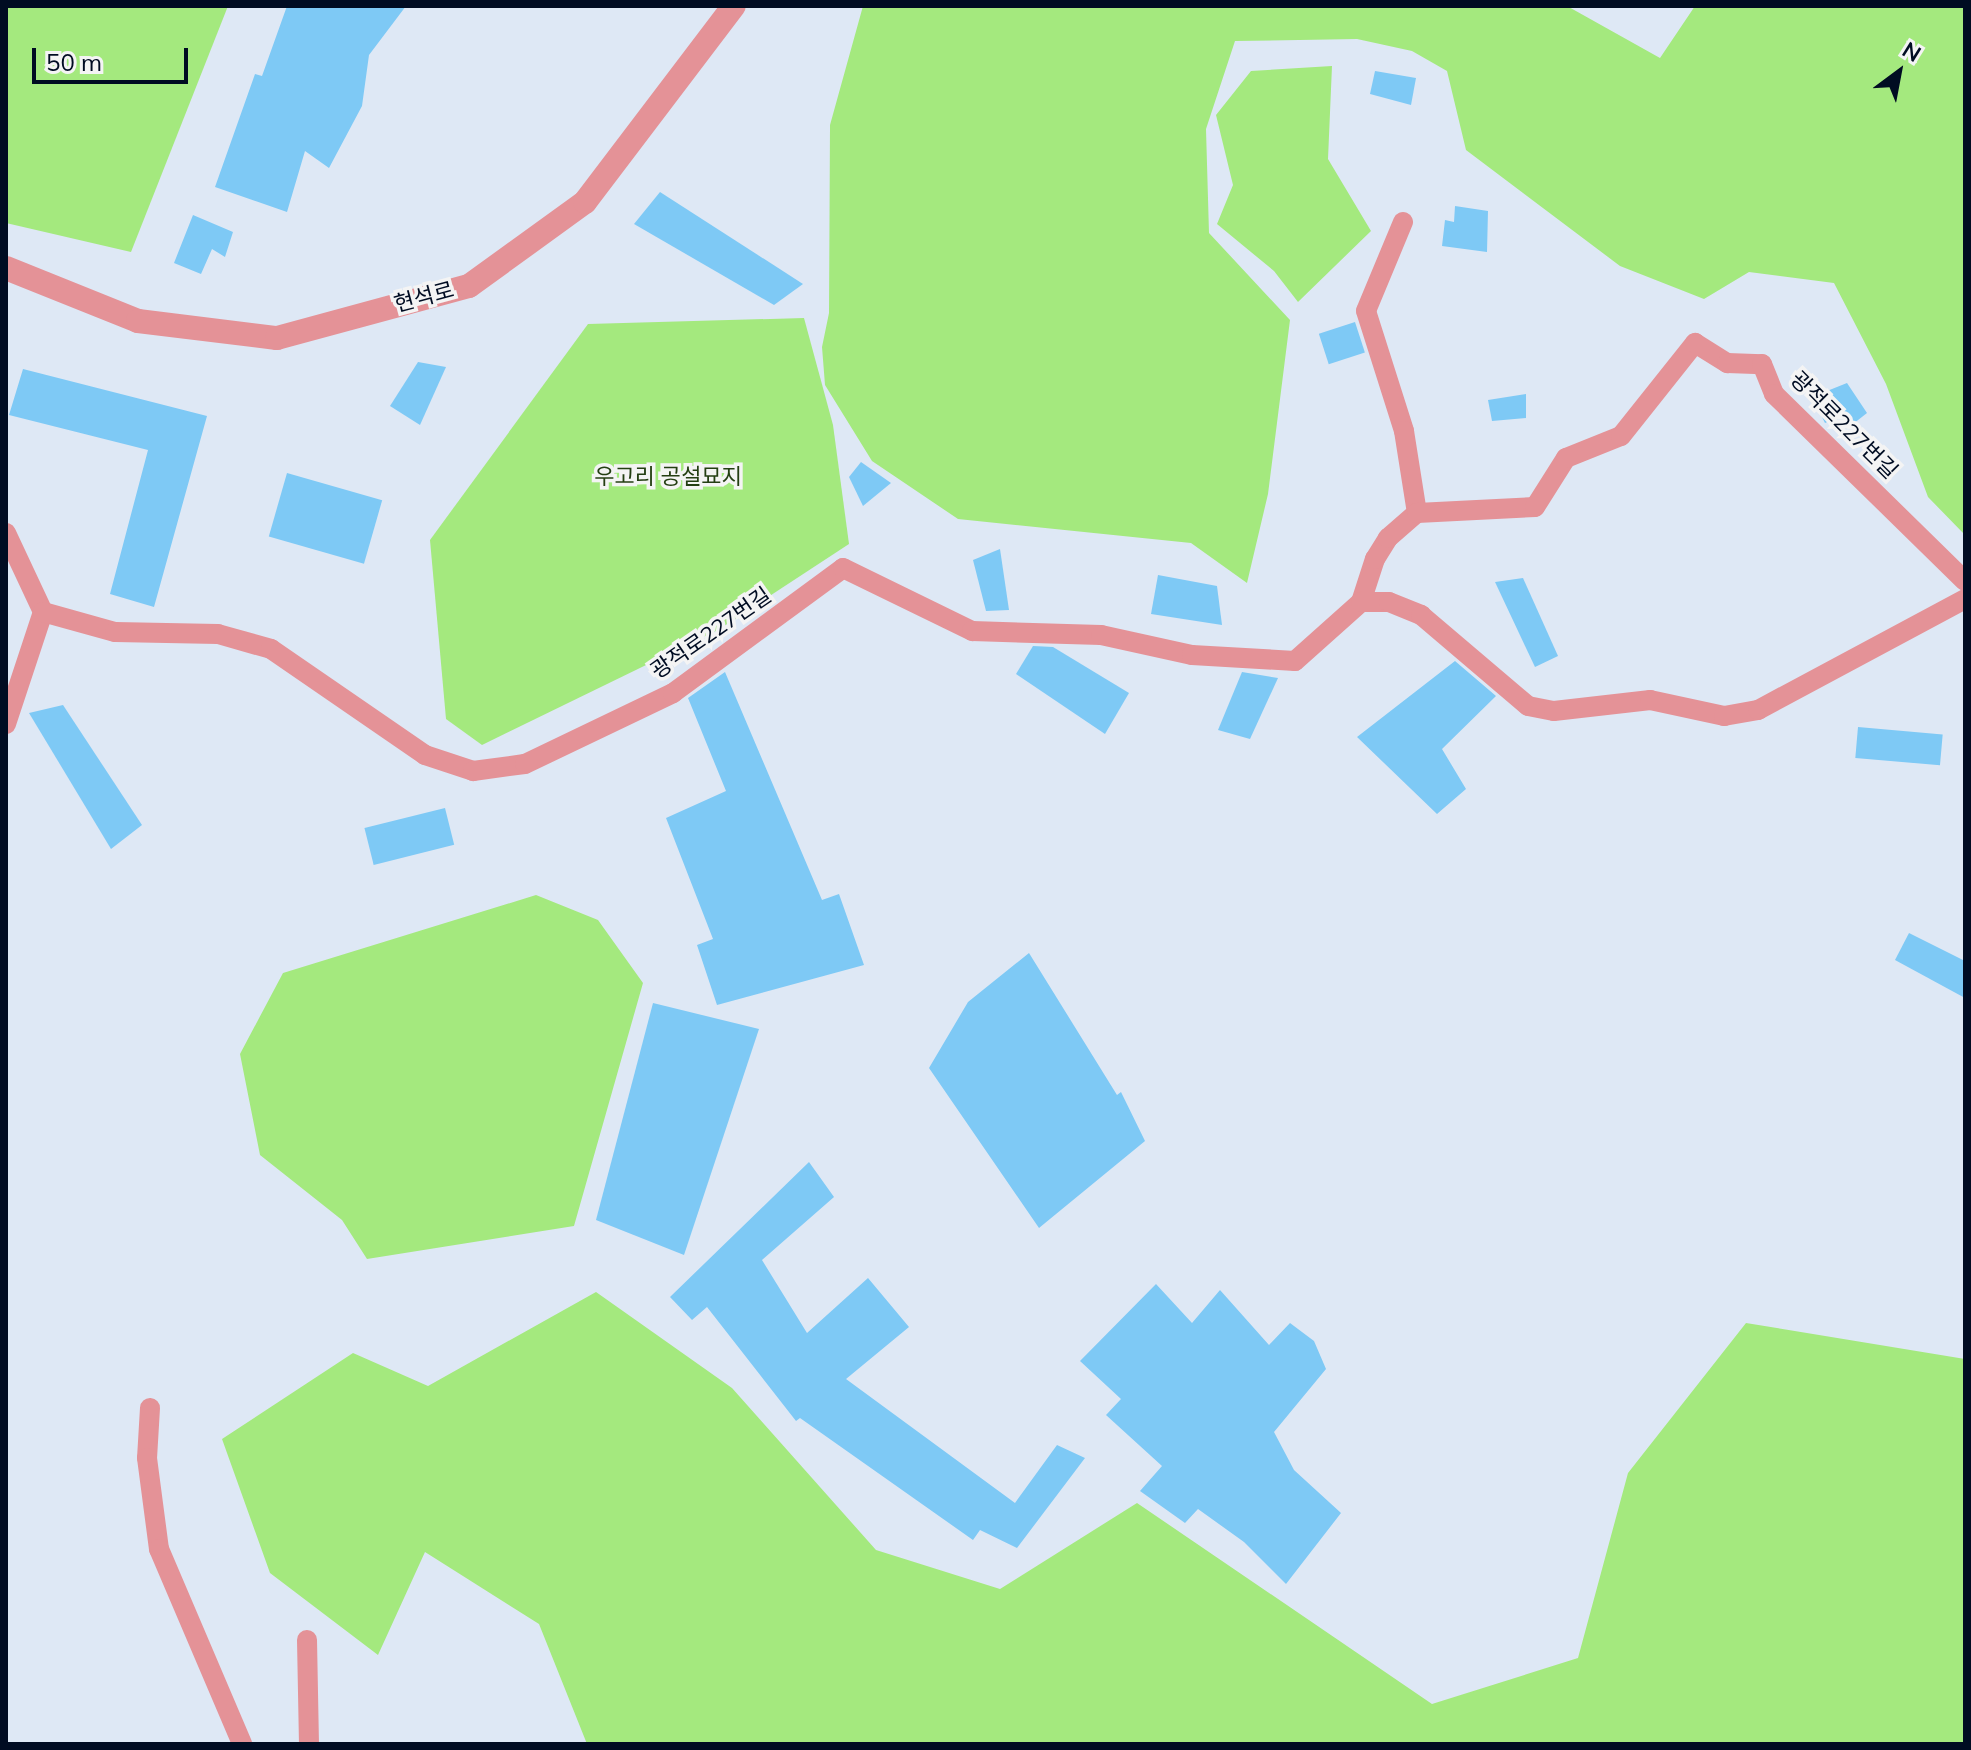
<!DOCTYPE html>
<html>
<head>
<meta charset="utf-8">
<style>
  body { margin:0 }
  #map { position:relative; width:1971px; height:1750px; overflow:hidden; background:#dee8f5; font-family:Mulish,"Noto Sans KR",sans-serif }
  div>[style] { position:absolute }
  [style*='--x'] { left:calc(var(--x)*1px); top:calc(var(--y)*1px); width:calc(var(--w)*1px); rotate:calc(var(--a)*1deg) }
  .green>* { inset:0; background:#a4e97e }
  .building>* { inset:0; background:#7ec9f5; transform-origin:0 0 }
  .minor>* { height:20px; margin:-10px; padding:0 10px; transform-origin:10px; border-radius:10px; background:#e49297 }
  .tertiary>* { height:24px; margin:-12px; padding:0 12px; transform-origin:12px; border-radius:12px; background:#e49297 }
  span { translate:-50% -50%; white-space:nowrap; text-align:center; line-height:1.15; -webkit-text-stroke:7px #f4f4f4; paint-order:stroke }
  .street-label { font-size:22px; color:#000c22 }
  .park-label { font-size:22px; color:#243f13 }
  .frame { position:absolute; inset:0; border:8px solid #000c22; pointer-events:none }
  .north { position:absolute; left:1859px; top:32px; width:80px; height:80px; -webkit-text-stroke:6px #f4f4f4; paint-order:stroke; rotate:32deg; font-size:22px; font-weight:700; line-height:32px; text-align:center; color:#000c22 }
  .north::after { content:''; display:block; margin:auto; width:28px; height:36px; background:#000c22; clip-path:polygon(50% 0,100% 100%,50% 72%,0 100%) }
  .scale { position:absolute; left:32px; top:48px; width:156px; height:36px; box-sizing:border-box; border:4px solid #000c22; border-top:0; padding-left:10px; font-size:24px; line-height:28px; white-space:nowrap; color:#000c22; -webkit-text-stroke:6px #f4f4f4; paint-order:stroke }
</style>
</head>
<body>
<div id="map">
  <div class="green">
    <i style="clip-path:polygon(6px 6px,228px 6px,131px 252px,6px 223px)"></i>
    <i style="clip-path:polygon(863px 6px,1567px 6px,1660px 58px,1695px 6px,1965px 6px,1965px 535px,1928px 497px,1886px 384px,1834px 283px,1749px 272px,1704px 299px,1620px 266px,1466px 150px,1447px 71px,1412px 51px,1357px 39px,1235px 41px,1206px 129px,1209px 233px,1290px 320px,1268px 494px,1247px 583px,1191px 543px,958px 519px,872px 461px,825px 385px,822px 347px,829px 313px,830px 125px)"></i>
    <i style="clip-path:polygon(1332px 66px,1328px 159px,1371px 231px,1298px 302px,1274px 271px,1217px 224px,1233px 185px,1216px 115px,1251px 71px)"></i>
    <i style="clip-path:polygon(804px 318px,833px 425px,849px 544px,718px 630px,482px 745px,446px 719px,430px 540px,588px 324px)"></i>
    <i style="clip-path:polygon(536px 895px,598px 920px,643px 983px,574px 1226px,367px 1259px,342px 1220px,260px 1155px,240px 1054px,283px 973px)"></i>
    <i style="clip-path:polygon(596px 1292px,732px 1388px,876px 1550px,1000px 1589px,1137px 1503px,1432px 1704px,1578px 1658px,1628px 1473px,1746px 1323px,1965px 1359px,1965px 1744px,587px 1744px,539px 1624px,425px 1552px,378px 1655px,270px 1573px,222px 1439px,353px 1353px,428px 1386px)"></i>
  </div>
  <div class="building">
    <i style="clip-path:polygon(287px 6px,406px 6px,369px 55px,362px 106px,329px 168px,305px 151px,287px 212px,215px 187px,255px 74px,262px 76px)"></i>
    <i style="clip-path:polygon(1375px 71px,1416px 78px,1411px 105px,1370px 94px)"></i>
    <i style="clip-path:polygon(660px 192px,803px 284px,774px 305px,634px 224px)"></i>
    <i style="clip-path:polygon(1455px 206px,1488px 211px,1487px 252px,1442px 246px,1445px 220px,1454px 222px)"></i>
    <i style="clip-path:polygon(193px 215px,233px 232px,225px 257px,212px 249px,201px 274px,174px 263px)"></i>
    <i style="left:1355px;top:322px;width:32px;height:38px;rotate:72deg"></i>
    <i style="clip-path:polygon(418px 362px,446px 367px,420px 425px,390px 406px)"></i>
    <i style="clip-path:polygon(23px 369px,207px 416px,154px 607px,110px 594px,148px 450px,9px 415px)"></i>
    <i style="clip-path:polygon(1847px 383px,1867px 413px,1853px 424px,1843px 415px,1825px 423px,1812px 397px)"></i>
    <i style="clip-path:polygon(1526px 394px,1526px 418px,1492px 421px,1488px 400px)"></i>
    <i style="clip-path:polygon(861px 462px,891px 483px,863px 506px,849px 477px)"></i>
    <i style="left:287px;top:473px;width:99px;height:66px;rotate:16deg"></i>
    <i style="clip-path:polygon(1000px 549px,1009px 610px,986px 611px,973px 560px)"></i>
    <i style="clip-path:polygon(1158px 575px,1217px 586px,1222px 625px,1151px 614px)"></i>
    <i style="clip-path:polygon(1523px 578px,1558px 656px,1535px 667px,1495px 582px)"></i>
    <i style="clip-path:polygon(1033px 646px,1053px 647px,1129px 693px,1105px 734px,1016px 674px)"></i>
    <i style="clip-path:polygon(1455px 661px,1496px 696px,1442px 749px,1466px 789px,1437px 814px,1357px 737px)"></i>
    <i style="clip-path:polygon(725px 672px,822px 900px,839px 894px,864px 965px,717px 1005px,697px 945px,713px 939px,666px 818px,726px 791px,688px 698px)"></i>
    <i style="clip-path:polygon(1242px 672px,1278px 678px,1250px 739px,1218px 730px)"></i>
    <i style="clip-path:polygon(63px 705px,142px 825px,111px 849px,29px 713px)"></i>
    <i style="left:1858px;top:727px;width:85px;height:31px;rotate:5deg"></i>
    <i style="left:445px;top:808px;width:38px;height:83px;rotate:76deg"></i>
    <i style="clip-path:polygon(1909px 933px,1965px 961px,1965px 998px,1895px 960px)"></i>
    <i style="clip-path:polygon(1029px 953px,1117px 1095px,1121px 1092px,1145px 1141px,1039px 1228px,929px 1068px,968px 1002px)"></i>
    <i style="clip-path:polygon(653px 1003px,759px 1029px,684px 1255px,596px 1220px)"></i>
    <i style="clip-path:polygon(809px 1162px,834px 1197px,762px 1260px,807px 1333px,868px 1278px,909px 1327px,846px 1379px,1015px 1503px,1057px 1445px,1085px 1458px,1017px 1548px,980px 1530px,973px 1540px,800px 1418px,796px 1421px,707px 1307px,692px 1320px,670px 1297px)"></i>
    <i style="clip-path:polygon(1156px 1284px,1192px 1323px,1220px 1290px,1269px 1345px,1290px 1323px,1314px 1341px,1326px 1369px,1274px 1432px,1294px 1470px,1341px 1513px,1286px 1584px,1244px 1542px,1198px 1509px,1185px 1523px,1140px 1491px,1162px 1466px,1106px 1415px,1121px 1399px,1080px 1361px)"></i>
  </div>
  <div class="minor">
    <i style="--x:1403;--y:222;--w:96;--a:112.6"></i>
    <i style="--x:1366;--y:311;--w:126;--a:72.4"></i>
    <i style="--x:1404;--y:431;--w:83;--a:81"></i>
    <i style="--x:6;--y:533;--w:87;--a:64.9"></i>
    <i style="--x:43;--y:612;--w:118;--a:108.3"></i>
    <i style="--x:1361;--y:602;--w:45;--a:-72"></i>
    <i style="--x:1375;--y:559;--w:25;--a:-58"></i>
    <i style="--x:1388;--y:538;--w:38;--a:-41"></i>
    <i style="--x:1417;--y:513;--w:118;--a:-2.9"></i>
    <i style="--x:1535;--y:507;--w:58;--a:-57.7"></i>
    <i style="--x:1566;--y:458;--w:59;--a:-21.8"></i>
    <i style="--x:1621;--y:436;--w:119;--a:-51.5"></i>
    <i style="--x:1695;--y:343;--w:38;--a:32"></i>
    <i style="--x:1727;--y:363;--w:35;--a:2"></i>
    <i style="--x:1762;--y:364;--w:32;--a:68"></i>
    <i style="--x:1774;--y:394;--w:267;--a:44.4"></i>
    <i style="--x:43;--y:612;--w:75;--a:15.5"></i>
    <i style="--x:115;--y:632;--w:103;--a:1.1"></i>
    <i style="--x:218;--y:634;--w:55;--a:15.8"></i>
    <i style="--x:271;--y:649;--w:187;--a:34.5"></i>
    <i style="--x:425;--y:755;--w:51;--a:18.4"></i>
    <i style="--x:473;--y:771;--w:52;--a:-7.7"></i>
    <i style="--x:525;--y:764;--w:164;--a:-25.6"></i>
    <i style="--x:673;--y:693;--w:211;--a:-36.3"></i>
    <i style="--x:843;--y:568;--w:144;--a:26"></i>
    <i style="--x:972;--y:631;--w:129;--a:1.8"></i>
    <i style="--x:1101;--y:635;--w:93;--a:12.4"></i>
    <i style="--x:1192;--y:655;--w:103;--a:3.3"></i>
    <i style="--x:1295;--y:661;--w:89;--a:-41.8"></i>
    <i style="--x:1361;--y:602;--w:28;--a:0"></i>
    <i style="--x:1389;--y:602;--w:35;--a:22"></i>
    <i style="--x:1421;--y:615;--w:140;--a:40.4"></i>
    <i style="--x:1528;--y:706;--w:26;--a:11"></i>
    <i style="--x:1554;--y:711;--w:97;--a:-6.5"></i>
    <i style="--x:1650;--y:700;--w:76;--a:12.2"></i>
    <i style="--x:1724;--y:716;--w:35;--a:-10"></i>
    <i style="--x:1758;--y:710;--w:235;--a:-28.2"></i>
    <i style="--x:150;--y:1408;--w:50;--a:93.4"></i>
    <i style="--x:147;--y:1458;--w:92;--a:82.5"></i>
    <i style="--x:159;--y:1549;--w:212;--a:66.9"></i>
    <i style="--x:307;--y:1640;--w:104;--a:88.9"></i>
  </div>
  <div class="tertiary">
    <i style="--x:6;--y:268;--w:142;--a:21.9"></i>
    <i style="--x:138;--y:321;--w:140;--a:7"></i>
    <i style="--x:277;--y:338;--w:199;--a:-15.2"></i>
    <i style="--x:469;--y:286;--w:143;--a:-35.9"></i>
    <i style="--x:585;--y:202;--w:246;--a:-52.8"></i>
  </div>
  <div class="street-label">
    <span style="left:424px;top:297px;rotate:-15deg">현석로</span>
    <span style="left:1844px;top:425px;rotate:45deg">광적로227번길</span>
    <span style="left:711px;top:633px;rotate:-35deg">광적로227번길</span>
  </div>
  <div class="park-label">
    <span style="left:668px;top:477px">우고리 공설묘지</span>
  </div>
  <div class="frame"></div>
  <div class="north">N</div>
  <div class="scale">50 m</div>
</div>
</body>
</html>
